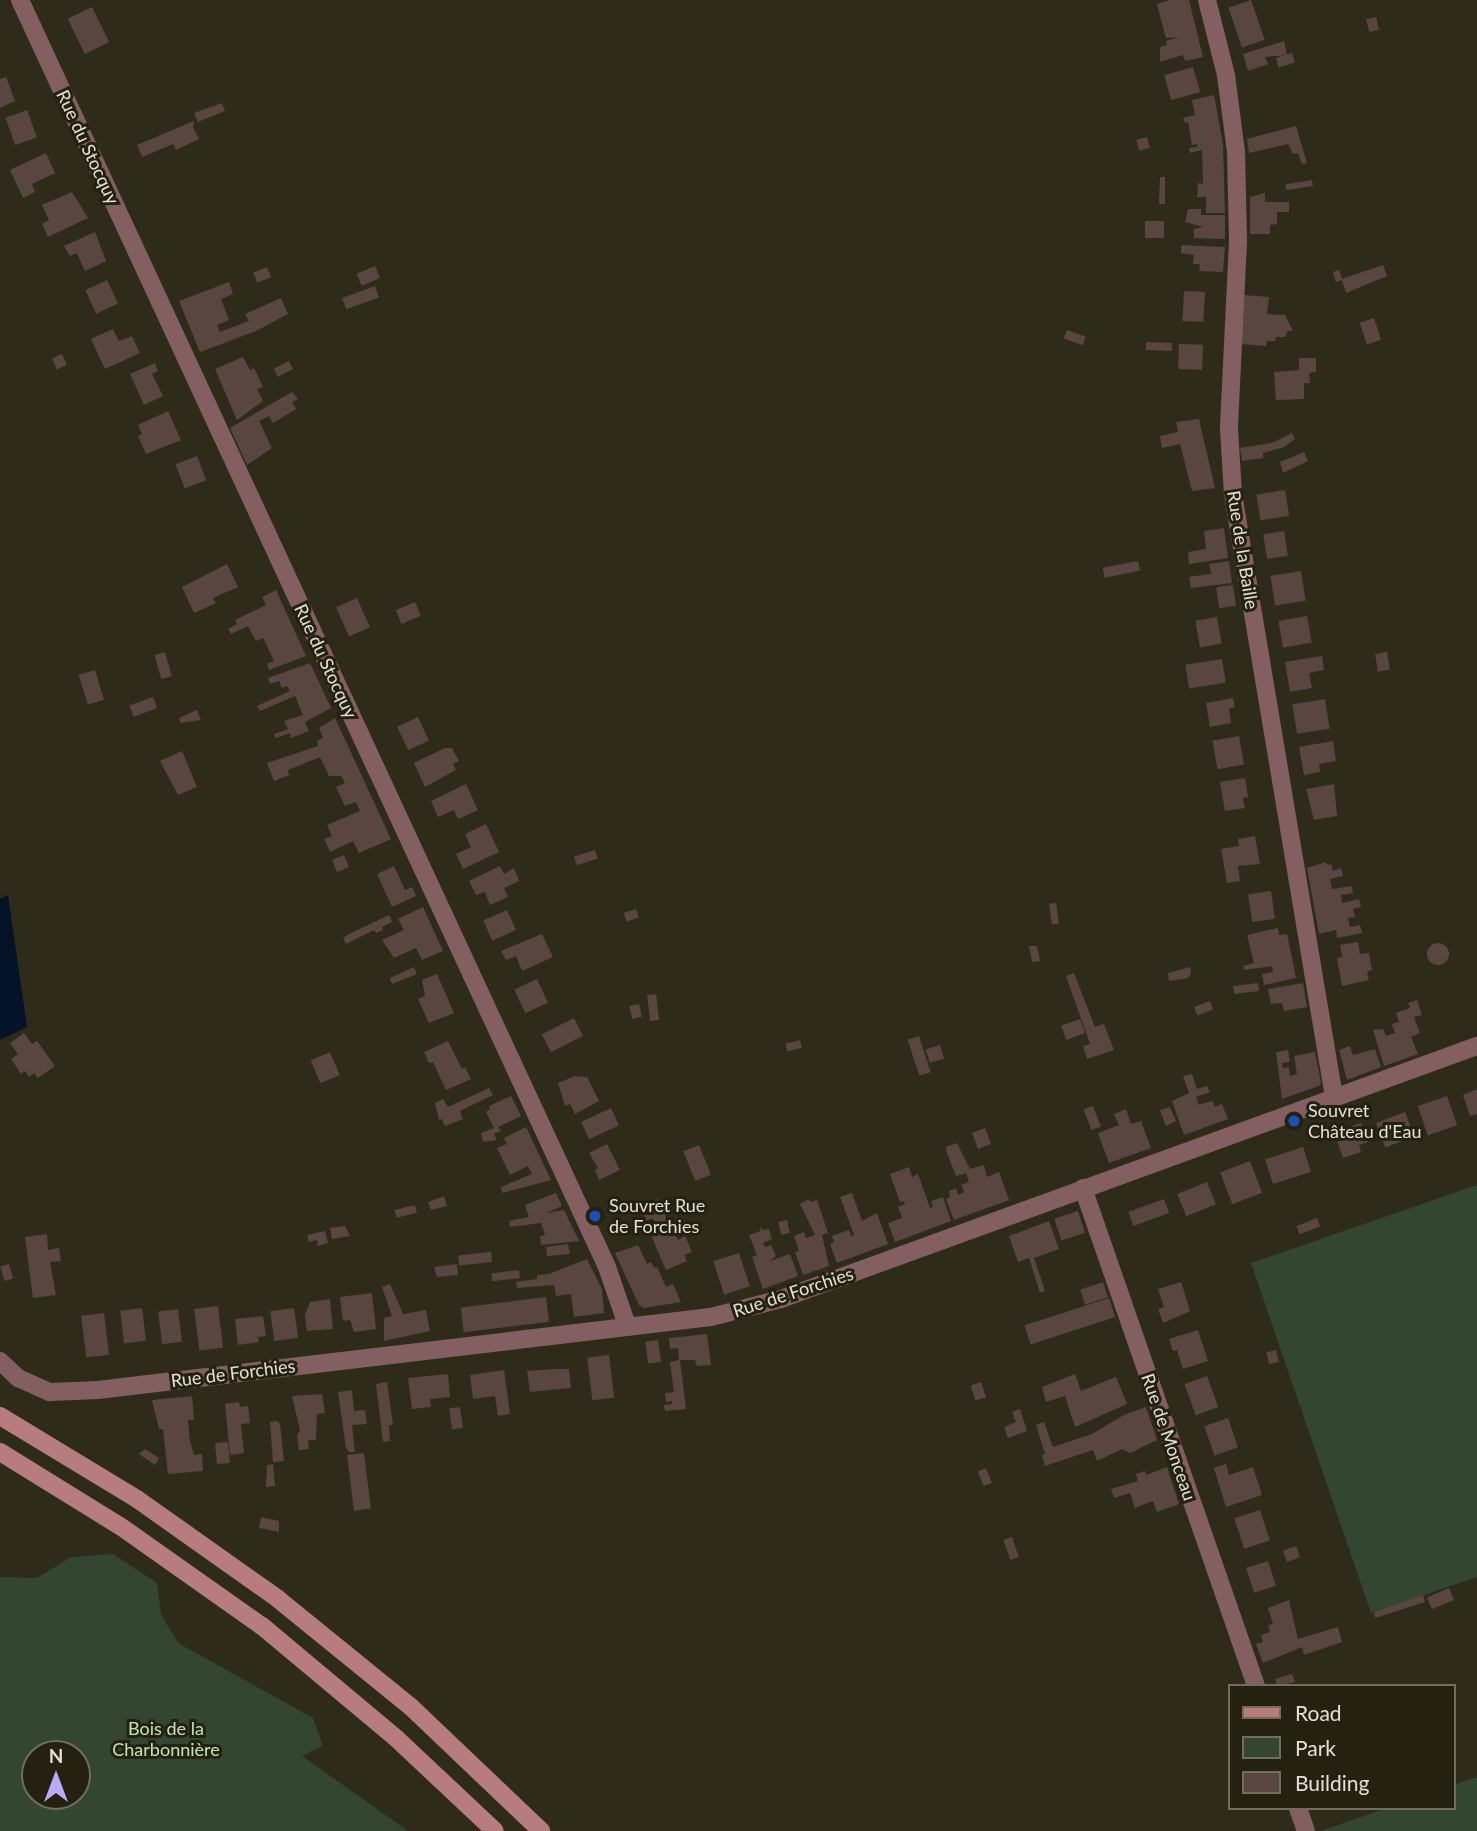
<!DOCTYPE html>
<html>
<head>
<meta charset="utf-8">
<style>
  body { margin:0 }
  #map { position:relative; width:1477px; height:1831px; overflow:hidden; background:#2f2b1b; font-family:Lato,sans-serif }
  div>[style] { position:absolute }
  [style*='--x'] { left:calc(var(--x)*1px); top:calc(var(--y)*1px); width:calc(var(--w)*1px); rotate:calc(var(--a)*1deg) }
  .green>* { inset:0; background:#334631 }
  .water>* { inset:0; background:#041327 }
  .building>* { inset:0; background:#594641; transform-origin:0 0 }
  .round { border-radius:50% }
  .minor>* { height:18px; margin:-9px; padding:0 9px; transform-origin:9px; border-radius:9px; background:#845f61 }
  .secondary>* { height:18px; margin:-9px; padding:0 9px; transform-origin:9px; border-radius:9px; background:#b67c80 }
  .dots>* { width:19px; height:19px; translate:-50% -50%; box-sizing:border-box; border:4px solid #252111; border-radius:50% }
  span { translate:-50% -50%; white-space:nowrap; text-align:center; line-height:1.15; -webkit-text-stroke:6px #252111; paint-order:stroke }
  .street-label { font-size:18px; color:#e3e1d7 }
  .poi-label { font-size:18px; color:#e3e1d7 }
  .left { translate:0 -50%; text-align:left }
  .park-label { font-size:18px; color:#bde6b7 }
  .legend { position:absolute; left:1228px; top:1684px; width:228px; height:126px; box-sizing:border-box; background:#252111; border:2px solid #716e60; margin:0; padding:9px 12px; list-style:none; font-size:21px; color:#e3e1d7 }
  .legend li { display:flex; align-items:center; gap:14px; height:35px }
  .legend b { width:35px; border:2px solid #716e60 }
  .north { position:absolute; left:21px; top:1740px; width:70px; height:70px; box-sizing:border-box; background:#252111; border:2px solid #716e60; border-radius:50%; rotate:0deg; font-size:19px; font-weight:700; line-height:28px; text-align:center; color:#e3e1d7 }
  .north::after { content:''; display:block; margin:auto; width:24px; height:32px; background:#baaaf7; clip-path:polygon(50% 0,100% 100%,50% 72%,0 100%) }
</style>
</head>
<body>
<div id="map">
  <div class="green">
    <i style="clip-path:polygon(1477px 1185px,1477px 1577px,1371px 1613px,1251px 1263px)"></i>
    <i style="clip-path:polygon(evenodd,113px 1554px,157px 1583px,161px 1614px,178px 1643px,313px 1718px,323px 1746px,302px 1756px,408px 1831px,0 1831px,0 1577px,37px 1578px,71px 1557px,113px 1554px,77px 1754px,77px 1796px,35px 1796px,35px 1754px,77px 1754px)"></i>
    <i style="clip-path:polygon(1477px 1777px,1477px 1831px,1321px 1831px,1387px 1808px,1454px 1808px,1454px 1785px)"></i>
  </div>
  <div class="water">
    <i style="clip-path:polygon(8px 895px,27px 1027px,0 1040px,0 899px)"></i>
  </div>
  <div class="building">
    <i style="clip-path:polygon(1170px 0,1189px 0,1203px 57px,1185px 61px,1183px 55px,1160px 62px,1160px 47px,1167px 45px,1166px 41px,1179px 37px,1166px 38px,1164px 31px,1157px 4px)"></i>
    <i style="left:1251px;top:0;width:42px;height:24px;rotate:71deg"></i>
    <i style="left:92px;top:7px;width:39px;height:27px;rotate:64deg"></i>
    <i style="left:1376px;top:17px;width:13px;height:10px;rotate:77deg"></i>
    <i style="clip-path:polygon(1284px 41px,1287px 55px,1265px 57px,1268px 64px,1248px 71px,1243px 54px)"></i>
    <i style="left:1292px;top:53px;width:10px;height:17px;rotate:73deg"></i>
    <i style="left:1193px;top:67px;width:26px;height:30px;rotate:74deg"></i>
    <i style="clip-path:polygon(6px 77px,15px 101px,0 108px,0 79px)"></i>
    <i style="clip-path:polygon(1214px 95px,1223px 144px,1225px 213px,1206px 213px,1206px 197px,1197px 197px,1198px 183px,1203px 184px,1202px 150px,1190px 153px,1189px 148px,1197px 147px,1197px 144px,1192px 145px,1188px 122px,1185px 123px,1183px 118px,1195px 115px,1192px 100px)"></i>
    <i style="clip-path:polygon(222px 103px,225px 111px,198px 122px,194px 113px)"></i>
    <i style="left:27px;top:110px;width:29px;height:23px;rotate:70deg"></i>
    <i style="clip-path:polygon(194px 121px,193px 127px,199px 139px,176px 150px,173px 144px,142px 157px,137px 145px)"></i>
    <i style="clip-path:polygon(1296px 126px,1307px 163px,1302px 164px,1298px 153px,1293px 154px,1288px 144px,1249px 153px,1247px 139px)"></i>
    <i style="left:1147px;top:137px;width:11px;height:11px;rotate:75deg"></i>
    <i style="clip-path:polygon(46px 153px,55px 173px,32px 184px,35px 192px,23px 198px,10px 170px)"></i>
    <i style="clip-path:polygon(1160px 177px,1165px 177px,1165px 204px,1159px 204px)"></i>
    <i style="left:1312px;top:180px;width:6px;height:27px;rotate:81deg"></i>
    <i style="clip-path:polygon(72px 192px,88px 218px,48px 237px,42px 224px,49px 220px,42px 205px)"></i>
    <i style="clip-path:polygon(1265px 193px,1265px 202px,1289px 202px,1289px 212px,1277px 212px,1277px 224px,1270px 225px,1270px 234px,1250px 234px,1250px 197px)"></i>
    <i style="clip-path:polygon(1188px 209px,1201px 209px,1201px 215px,1225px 215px,1225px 239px,1194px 238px,1194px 229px,1203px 227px,1185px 222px)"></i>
    <i style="left:1145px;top:221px;width:19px;height:17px"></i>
    <i style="clip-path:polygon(95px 232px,106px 261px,85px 271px,77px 253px,70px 256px,64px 246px)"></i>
    <i style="clip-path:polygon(1181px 245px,1225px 247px,1223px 272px,1199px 271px,1200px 264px,1193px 264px,1194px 255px,1181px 253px)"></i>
    <i style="clip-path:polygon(1383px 265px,1387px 276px,1346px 293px,1342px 280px,1336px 282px,1333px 272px,1339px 270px,1342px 279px)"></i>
    <i style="left:375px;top:266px;width:13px;height:20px;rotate:67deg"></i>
    <i style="left:267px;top:267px;width:11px;height:15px;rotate:68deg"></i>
    <i style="left:107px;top:280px;width:26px;height:24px;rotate:65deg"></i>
    <i style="clip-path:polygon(229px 282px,233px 294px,221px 299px,229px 320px,217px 325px,220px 332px,249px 321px,245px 314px,281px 298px,288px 314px,256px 331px,200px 352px,179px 301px)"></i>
    <i style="left:375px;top:286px;width:12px;height:35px;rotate:70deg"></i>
    <i style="left:1184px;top:291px;width:21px;height:30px;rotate:3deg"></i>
    <i style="clip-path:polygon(1244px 295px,1269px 297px,1267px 314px,1285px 315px,1293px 331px,1288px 331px,1285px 337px,1276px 337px,1275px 341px,1267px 341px,1266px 346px,1241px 344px)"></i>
    <i style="left:1374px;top:318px;width:23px;height:15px;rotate:72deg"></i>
    <i style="clip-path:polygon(113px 329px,119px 341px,132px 336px,140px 353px,105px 369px,91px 339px)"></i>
    <i style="left:1067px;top:330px;width:20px;height:9px;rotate:20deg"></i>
    <i style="left:1146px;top:342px;width:26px;height:8px;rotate:2deg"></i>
    <i style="left:1179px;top:344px;width:24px;height:25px;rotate:2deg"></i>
    <i style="left:62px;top:354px;width:12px;height:11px;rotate:66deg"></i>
    <i style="clip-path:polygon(243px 357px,250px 370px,254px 368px,263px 387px,257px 389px,263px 401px,237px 420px,215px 369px)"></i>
    <i style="clip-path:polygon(1299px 358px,1316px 358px,1316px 372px,1309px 373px,1310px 383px,1304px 383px,1304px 399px,1276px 400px,1274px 372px,1299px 370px)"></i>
    <i style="left:289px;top:361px;width:9px;height:17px;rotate:63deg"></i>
    <i style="clip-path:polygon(155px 363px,158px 371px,152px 374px,163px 396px,144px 405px,130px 374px)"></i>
    <i style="clip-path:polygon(292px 392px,298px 399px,292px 402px,296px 409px,273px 423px,269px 416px,259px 421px,272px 448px,247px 465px,230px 428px)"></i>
    <i style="clip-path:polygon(168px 411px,181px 440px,146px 454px,138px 436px,142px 434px,138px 425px)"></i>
    <i style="clip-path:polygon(1199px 419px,1215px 488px,1192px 491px,1180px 444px,1162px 448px,1160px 436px,1178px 432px,1176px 422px)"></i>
    <i style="clip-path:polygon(1292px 433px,1295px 439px,1284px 447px,1263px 453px,1263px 458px,1242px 461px,1240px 448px,1272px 443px)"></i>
    <i style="clip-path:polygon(1304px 452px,1308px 461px,1283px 473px,1280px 462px)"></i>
    <i style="left:197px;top:456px;width:26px;height:23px;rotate:69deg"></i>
    <i style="left:1285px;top:490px;width:26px;height:29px;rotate:81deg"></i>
    <i style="clip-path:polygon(1224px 528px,1228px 558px,1189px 564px,1188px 552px,1206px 549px,1204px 531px)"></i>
    <i style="left:1284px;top:531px;width:25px;height:21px;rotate:81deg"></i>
    <i style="left:1138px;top:561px;width:10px;height:36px;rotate:79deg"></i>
    <i style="clip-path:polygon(1229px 561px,1232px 583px,1191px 588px,1189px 577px,1211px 574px,1209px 564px)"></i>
    <i style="clip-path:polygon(227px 564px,238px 587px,213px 598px,216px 603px,194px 613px,182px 587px)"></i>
    <i style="left:1301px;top:571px;width:30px;height:31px;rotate:81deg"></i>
    <i style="left:1233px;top:585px;width:21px;height:17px;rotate:82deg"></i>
    <i style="clip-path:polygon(276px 590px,306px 656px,269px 670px,267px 664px,274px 661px,263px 638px,256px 641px,248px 626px,231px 634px,228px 629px,237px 624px,235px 620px,266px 605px,262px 597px)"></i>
    <i style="left:357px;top:598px;width:32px;height:23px;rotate:66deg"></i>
    <i style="left:415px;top:602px;width:15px;height:21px;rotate:67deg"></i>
    <i style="left:1307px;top:616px;width:27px;height:29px;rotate:80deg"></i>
    <i style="left:1217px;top:617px;width:27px;height:22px;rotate:80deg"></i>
    <i style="left:165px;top:652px;width:25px;height:11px;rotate:74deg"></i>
    <i style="left:1387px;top:652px;width:18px;height:12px;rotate:81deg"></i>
    <i style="clip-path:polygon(1322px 656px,1324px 670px,1309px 673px,1312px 688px,1290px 692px,1285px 662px)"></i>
    <i style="left:1222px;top:659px;width:24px;height:37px;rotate:81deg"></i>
    <i style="clip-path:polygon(310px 663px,331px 708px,305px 722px,309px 731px,291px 738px,290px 733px,276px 738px,274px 734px,288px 729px,284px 721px,303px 715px,295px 696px,260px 711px,257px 706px,290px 691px,287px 686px,282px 688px,279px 681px,270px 684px,268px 678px)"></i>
    <i style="left:95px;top:670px;width:31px;height:17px;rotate:73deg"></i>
    <i style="left:153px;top:697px;width:12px;height:25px;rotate:70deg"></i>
    <i style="clip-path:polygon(1233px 698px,1235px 707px,1229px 709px,1231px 723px,1210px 727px,1206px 703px)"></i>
    <i style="left:1325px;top:699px;width:30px;height:33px;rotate:81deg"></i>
    <i style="clip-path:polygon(197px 710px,201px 720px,181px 723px,179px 718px)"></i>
    <i style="left:418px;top:717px;width:26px;height:23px;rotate:65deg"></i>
    <i style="clip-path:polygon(335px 718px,391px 839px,359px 853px,353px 841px,330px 852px,324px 839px,332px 836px,327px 825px,360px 811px,356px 802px,345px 806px,336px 787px,345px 783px,341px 776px,329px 776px,320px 757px,288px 770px,289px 775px,274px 781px,267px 763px,318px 746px,317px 741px,323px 738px,319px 728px)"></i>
    <i style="left:1239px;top:736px;width:29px;height:27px;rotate:80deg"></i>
    <i style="clip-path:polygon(1333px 741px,1336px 761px,1319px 764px,1320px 772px,1304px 775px,1299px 747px)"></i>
    <i style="clip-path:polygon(445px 748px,452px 748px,459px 761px,453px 764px,456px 770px,425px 787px,414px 763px)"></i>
    <i style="clip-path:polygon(182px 751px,197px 787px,178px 795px,160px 761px)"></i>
    <i style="clip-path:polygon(1245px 778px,1248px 797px,1243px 798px,1245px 808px,1225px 811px,1220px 782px)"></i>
    <i style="clip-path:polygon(466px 784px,478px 810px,458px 819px,454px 810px,438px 817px,431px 801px)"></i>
    <i style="clip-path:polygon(1334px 784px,1337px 816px,1314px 820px,1306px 789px)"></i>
    <i style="clip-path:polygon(486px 824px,499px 852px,463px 869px,456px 854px,471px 847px,465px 834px)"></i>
    <i style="clip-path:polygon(1255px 836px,1260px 864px,1238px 866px,1240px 881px,1227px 883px,1221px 849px,1239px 846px,1238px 839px)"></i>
    <i style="left:595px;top:850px;width:9px;height:22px;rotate:72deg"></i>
    <i style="left:344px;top:855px;width:13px;height:13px;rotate:67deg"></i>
    <i style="clip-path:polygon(1326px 862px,1327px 865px,1331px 864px,1333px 871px,1341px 868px,1343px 876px,1330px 879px,1332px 889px,1352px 886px,1353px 893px,1341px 895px,1342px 903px,1359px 899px,1361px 907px,1353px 909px,1355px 917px,1348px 918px,1350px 927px,1360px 925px,1362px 933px,1337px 938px,1336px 930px,1319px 934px,1307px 868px)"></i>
    <i style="clip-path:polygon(394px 866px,405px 890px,412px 887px,416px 896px,392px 907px,377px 874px)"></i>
    <i style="clip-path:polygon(500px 866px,504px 874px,514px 868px,519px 881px,504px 888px,508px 897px,490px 905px,485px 892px,476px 895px,469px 881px)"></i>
    <i style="left:1271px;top:891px;width:28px;height:23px;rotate:82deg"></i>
    <i style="left:1056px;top:903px;width:21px;height:7px;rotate:82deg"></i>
    <i style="clip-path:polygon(423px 907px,443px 951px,422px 960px,416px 948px,394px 958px,382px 940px,404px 930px,398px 919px)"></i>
    <i style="left:636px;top:909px;width:9px;height:13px;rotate:72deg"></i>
    <i style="left:507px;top:910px;width:22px;height:26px;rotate:66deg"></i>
    <i style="clip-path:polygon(389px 915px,392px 922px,382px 927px,383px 930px,376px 933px,374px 930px,346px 944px,343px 938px,349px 934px)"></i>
    <i style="clip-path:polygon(1278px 928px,1279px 935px,1287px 934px,1296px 978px,1264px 985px,1262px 974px,1273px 972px,1272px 966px,1244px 970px,1243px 966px,1254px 963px,1247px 935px)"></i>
    <i style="clip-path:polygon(542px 934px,553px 957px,522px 971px,516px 956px,506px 960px,501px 951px)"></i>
    <i style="clip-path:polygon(1358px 942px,1360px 954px,1369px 953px,1372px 970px,1367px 972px,1369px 980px,1342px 986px,1337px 958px,1342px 957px,1340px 945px)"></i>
    <i class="round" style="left:1427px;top:943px;width:22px;height:22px"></i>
    <i style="clip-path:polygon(1029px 946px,1037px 946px,1040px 961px,1032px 962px)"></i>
    <i style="clip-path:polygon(414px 967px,417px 974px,392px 984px,390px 978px)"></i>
    <i style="clip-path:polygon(1190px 967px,1191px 974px,1188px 978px,1169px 981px,1168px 973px)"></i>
    <i style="clip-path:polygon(1074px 973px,1095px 1027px,1104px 1024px,1114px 1050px,1087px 1059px,1083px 1046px,1090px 1044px,1066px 976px)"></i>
    <i style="clip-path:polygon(437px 974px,454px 1013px,429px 1023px,418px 999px,425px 996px,422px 980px)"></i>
    <i style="left:537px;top:979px;width:26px;height:25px;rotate:65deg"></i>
    <i style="left:1258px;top:983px;width:8px;height:25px;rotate:83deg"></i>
    <i style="clip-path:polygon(1303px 983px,1307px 1007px,1284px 1011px,1282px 1003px,1271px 1004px,1268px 989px)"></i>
    <i style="left:656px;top:994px;width:26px;height:9px;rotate:83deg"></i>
    <i style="clip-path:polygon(1417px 1000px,1422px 1015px,1414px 1017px,1420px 1033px,1411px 1037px,1418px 1054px,1384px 1066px,1373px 1030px,1383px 1029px,1386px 1036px,1395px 1033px,1392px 1024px,1399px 1022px,1396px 1013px,1410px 1008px,1408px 1003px)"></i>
    <i style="left:1210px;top:1001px;width:9px;height:17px;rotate:69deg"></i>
    <i style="left:639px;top:1004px;width:13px;height:10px;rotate:77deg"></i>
    <i style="left:574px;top:1018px;width:20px;height:36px;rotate:63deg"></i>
    <i style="left:1080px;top:1019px;width:15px;height:20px;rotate:70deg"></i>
    <i style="clip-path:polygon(24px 1033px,32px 1044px,37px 1041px,55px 1066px,38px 1078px,34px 1073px,29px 1077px,25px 1071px,21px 1074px,11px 1059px,18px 1054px,10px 1043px)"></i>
    <i style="left:919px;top:1036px;width:38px;height:12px;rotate:72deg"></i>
    <i style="left:800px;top:1040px;width:8px;height:15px;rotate:76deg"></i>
    <i style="clip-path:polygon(448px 1041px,462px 1069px,465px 1067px,471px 1079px,446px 1090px,433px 1062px,429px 1063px,424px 1052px)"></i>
    <i style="left:940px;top:1045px;width:14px;height:15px;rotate:73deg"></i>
    <i style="clip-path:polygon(1350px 1046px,1353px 1055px,1375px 1049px,1381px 1067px,1347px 1080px,1339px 1050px)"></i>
    <i style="clip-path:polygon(1288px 1050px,1290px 1062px,1282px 1063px,1283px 1068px,1289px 1067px,1290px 1076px,1297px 1074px,1294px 1056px,1315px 1052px,1321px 1082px,1319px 1086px,1282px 1099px,1276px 1052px)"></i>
    <i style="left:330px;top:1052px;width:25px;height:21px;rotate:67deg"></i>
    <i style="clip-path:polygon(1192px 1074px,1197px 1089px,1207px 1086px,1210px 1092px,1196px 1097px,1199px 1105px,1212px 1101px,1215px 1107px,1222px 1104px,1228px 1119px,1184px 1135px,1172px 1101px,1189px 1093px,1183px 1076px)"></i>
    <i style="clip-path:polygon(575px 1076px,587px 1077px,599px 1101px,575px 1114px,570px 1104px,565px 1106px,558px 1083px)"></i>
    <i style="clip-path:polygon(489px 1088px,493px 1095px,460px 1111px,463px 1119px,445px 1126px,442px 1119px,439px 1120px,435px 1103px,443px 1099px,448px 1107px)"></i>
    <i style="clip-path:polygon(1477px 1089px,1477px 1114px,1470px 1116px,1463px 1095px)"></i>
    <i style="clip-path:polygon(511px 1096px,521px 1116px,498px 1127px,501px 1131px,494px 1134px,497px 1140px,483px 1142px,481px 1133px,494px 1128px,486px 1112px,490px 1109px,489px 1106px)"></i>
    <i style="left:1447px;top:1096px;width:31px;height:31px;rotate:71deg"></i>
    <i style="left:1093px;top:1106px;width:22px;height:10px;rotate:69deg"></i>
    <i style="clip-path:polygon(1170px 1107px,1176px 1121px,1166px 1126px,1160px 1110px)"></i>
    <i style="left:611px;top:1108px;width:19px;height:33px;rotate:65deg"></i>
    <i style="clip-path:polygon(1126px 1109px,1131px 1124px,1141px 1121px,1151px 1148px,1109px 1163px,1098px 1133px,1119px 1125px,1114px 1114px)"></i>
    <i style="left:1405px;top:1112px;width:26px;height:31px;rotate:69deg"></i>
    <i style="clip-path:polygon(1361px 1123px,1368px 1142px,1359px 1145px,1361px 1152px,1343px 1158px,1334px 1132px)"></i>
    <i style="clip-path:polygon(526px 1127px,551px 1180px,502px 1193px,501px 1187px,532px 1174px,528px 1166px,510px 1175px,497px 1148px,507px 1144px,504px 1138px)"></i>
    <i style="left:985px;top:1128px;width:17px;height:14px;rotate:69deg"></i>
    <i style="clip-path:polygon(957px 1143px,970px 1169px,984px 1165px,987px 1177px,999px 1172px,1009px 1200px,954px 1220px,946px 1199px,950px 1197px,949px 1191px,956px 1188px,958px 1195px,964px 1192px,961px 1185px,969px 1182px,966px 1173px,956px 1176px,947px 1153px,946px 1147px)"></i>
    <i style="clip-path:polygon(607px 1144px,620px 1170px,599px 1180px,595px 1170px,598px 1168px,589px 1153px)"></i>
    <i style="left:699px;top:1145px;width:32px;height:17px;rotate:68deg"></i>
    <i style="left:1303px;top:1147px;width:26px;height:40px;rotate:72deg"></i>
    <i style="left:1250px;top:1161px;width:34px;height:32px;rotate:69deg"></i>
    <i style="clip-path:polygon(909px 1167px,912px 1177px,918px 1174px,930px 1208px,933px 1207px,931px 1201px,943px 1197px,951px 1221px,895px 1242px,888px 1223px,902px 1218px,898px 1207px,905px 1204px,904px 1201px,900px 1202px,890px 1174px)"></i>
    <i style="left:1207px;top:1182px;width:24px;height:32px;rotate:68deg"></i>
    <i style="clip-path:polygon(556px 1193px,562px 1206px,546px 1213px,564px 1210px,579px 1241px,541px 1245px,540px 1236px,545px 1235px,541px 1223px,510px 1227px,509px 1221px,529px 1217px,525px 1205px)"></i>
    <i style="clip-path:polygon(852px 1193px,862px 1221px,877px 1213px,888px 1244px,837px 1263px,830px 1244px,834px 1242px,832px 1236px,849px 1230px,851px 1236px,854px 1235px,840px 1197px)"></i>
    <i style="clip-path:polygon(444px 1196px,447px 1206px,431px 1210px,428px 1202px)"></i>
    <i style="clip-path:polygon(657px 1199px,678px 1240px,685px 1236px,692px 1252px,684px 1255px,687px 1261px,666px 1270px,650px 1233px,658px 1230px,653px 1218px,646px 1221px,642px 1211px,649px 1208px,647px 1203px)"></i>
    <i style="clip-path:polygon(809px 1199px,811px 1202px,817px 1200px,828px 1233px,822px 1235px,829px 1266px,803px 1275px,795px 1252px,799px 1251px,794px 1236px,804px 1232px,806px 1238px,815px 1235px,800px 1204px)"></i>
    <i style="left:1164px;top:1199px;width:15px;height:38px;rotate:70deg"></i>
    <i style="left:415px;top:1205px;width:8px;height:21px;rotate:76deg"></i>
    <i style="left:1078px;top:1211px;width:23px;height:25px;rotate:72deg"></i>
    <i style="left:1317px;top:1218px;width:9px;height:22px;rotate:69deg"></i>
    <i style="left:787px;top:1220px;width:13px;height:9px;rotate:77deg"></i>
    <i style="clip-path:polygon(1049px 1221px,1059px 1249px,1034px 1258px,1045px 1291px,1040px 1293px,1029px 1258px,1018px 1262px,1009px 1236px)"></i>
    <i style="clip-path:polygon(345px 1226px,350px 1236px,332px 1239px,330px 1228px)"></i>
    <i style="clip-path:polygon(761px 1226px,762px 1230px,769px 1229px,772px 1239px,763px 1243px,765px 1247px,771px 1245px,776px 1256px,770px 1261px,790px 1254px,798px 1276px,763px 1289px,752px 1257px,757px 1255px,749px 1235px,760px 1231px)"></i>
    <i style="clip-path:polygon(325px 1231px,328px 1243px,318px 1246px,317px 1240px,309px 1242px,307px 1235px)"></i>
    <i style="clip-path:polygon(47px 1234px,48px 1250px,59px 1248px,61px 1261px,50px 1262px,56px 1295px,33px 1298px,25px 1237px)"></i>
    <i style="clip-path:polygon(568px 1244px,570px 1254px,547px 1256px,546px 1247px)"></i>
    <i style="clip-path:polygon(638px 1245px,647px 1264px,651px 1262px,654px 1268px,657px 1267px,666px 1287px,673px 1284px,681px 1302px,644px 1308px,639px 1305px,615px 1253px)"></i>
    <i style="left:491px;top:1252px;width:10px;height:33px;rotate:84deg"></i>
    <i style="left:739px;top:1253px;width:35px;height:27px;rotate:72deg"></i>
    <i style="clip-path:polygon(587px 1259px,602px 1289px,604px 1313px,574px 1317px,571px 1294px,556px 1296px,554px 1285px,517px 1288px,516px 1282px,537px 1279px,537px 1275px,549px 1274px)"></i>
    <i style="left:9px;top:1264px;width:15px;height:9px;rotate:74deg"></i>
    <i style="clip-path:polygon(457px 1264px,458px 1275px,437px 1277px,434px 1267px)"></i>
    <i style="left:519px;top:1270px;width:8px;height:28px;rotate:83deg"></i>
    <i style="left:1103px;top:1282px;width:16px;height:24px;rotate:72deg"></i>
    <i style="clip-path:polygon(1181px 1282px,1190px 1311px,1163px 1323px,1158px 1309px,1164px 1307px,1158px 1289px)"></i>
    <i style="clip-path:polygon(390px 1284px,403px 1314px,426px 1310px,430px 1331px,384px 1341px,384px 1318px,392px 1316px,382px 1287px)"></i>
    <i style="clip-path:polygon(372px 1293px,376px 1329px,354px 1332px,350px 1320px,343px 1321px,340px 1297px)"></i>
    <i style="left:546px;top:1297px;width:25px;height:86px;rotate:83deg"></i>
    <i style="left:1109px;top:1298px;width:20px;height:89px;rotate:72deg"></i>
    <i style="clip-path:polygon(330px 1299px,333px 1329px,307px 1331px,305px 1315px,310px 1302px)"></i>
    <i style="left:218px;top:1306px;width:42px;height:24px;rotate:83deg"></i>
    <i style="left:142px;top:1308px;width:33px;height:22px;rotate:83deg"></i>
    <i style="left:294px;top:1308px;width:30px;height:24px;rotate:82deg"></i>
    <i style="left:178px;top:1309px;width:33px;height:20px;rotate:83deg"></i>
    <i style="left:104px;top:1313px;width:42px;height:23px;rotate:83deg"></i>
    <i style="clip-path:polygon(263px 1316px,266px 1336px,258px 1337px,259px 1342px,238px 1345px,235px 1319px)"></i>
    <i style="clip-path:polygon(1198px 1330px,1208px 1361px,1183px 1369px,1177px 1350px,1173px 1351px,1169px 1339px)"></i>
    <i style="clip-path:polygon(707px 1334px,711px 1365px,697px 1366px,695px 1360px,680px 1360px,686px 1409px,665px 1411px,664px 1405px,672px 1404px,672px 1401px,666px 1402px,665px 1393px,674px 1392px,670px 1362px,679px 1360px,678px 1348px,670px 1349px,669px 1338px)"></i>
    <i style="left:658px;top:1340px;width:22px;height:13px;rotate:82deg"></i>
    <i style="left:1276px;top:1350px;width:12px;height:10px;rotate:76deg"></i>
    <i style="left:609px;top:1355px;width:43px;height:22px;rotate:83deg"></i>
    <i style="clip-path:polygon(555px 1369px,569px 1369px,571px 1388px,530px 1392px,527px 1371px)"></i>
    <i style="clip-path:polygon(504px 1370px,510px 1414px,498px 1416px,495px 1396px,473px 1399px,470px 1375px)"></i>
    <i style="clip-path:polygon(448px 1374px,450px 1397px,430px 1399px,431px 1407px,412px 1409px,408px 1378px)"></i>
    <i style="clip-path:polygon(1075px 1374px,1081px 1391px,1116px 1377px,1127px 1404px,1075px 1427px,1065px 1396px,1046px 1402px,1042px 1387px)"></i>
    <i style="left:1207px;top:1376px;width:33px;height:24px;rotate:70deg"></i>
    <i style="clip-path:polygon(387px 1382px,393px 1425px,389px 1425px,390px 1441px,383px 1442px,376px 1384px)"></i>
    <i style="left:981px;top:1382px;width:16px;height:11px;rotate:72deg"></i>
    <i style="clip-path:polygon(352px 1390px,354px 1411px,365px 1410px,367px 1424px,352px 1425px,355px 1452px,349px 1452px,346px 1448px,338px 1392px)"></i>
    <i style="clip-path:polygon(322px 1394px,325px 1413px,317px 1414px,316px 1440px,308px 1440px,309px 1449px,299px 1450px,297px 1436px,300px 1430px,292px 1396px)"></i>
    <i style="clip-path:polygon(192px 1396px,194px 1420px,188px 1420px,190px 1441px,194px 1455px,202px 1454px,203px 1471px,168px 1474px,163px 1429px,159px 1429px,152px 1400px)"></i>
    <i style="clip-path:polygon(239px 1402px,240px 1407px,248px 1406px,250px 1423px,241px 1424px,244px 1453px,230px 1455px,225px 1404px)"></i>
    <i style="left:460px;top:1407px;width:21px;height:11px;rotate:82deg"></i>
    <i style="clip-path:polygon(1146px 1407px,1157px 1440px,1130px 1453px,1122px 1449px,1097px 1461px,1093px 1450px,1045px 1466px,1042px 1455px,1045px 1454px,1036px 1425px,1044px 1422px,1053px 1447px,1092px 1434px,1124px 1415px)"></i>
    <i style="clip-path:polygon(1020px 1409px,1027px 1431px,1008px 1438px,1004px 1427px,1016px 1422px,1012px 1412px)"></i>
    <i style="left:1228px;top:1418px;width:31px;height:25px;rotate:71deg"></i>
    <i style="clip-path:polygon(277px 1421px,280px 1424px,284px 1461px,273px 1462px,270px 1422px)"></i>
    <i style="left:228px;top:1442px;width:21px;height:13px;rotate:85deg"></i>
    <i style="clip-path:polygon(145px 1449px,159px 1458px,155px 1465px,139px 1454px)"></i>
    <i style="left:364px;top:1453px;width:56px;height:17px;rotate:83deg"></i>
    <i style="clip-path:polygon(273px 1464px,275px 1486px,266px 1487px,267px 1465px)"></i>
    <i style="clip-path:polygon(1226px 1464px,1229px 1475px,1253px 1467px,1262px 1495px,1226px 1507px,1214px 1468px)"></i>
    <i style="clip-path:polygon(1167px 1467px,1179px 1504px,1157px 1512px,1153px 1501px,1135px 1508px,1130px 1493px,1114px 1498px,1111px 1489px,1138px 1481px,1136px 1474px,1145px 1471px,1146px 1475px)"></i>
    <i style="left:986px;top:1468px;width:16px;height:9px;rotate:68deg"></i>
    <i style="left:1260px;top:1510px;width:32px;height:27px;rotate:72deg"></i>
    <i style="clip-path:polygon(261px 1517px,279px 1521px,279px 1532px,259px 1528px)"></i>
    <i style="left:1012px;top:1537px;width:21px;height:9px;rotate:71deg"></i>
    <i style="left:1296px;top:1546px;width:12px;height:14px;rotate:70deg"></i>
    <i style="left:1268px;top:1561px;width:26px;height:23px;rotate:72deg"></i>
    <i style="left:1449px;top:1588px;width:13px;height:24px;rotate:67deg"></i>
    <i style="clip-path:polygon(1423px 1595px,1425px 1602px,1375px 1618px,1374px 1612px)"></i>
    <i style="clip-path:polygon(1289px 1600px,1298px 1639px,1338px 1627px,1342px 1642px,1304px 1655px,1302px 1647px,1263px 1663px,1256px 1644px,1263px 1642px,1261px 1635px,1270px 1632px,1268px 1625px,1273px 1624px,1268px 1608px)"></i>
    <i style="clip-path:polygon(1292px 1674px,1295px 1682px,1277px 1686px,1275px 1679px)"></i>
  </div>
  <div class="minor">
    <i style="--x:20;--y:0;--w:1396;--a:65.14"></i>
    <i style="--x:607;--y:1267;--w:61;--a:71"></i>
    <i style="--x:1207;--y:0;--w:77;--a:75.8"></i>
    <i style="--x:1226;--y:75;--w:78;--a:82.6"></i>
    <i style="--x:1236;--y:152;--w:90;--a:88.7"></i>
    <i style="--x:1238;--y:242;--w:187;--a:92.8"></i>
    <i style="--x:1229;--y:429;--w:65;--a:86.5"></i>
    <i style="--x:1233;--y:494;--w:611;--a:80.49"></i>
    <i style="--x:1083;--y:1188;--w:527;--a:70.84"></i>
    <i style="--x:0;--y:1361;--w:25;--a:43"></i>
    <i style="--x:18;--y:1378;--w:35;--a:24"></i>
    <i style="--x:50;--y:1392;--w:48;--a:-2.4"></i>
    <i style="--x:98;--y:1390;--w:617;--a:-6.79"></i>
    <i style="--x:711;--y:1317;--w:72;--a:-14.4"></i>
    <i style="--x:781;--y:1299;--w:741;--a:-19.98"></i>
    <i style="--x:1298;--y:1808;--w:24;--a:71"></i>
  </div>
  <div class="secondary">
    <i style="--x:0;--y:1416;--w:160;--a:31.2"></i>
    <i style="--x:137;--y:1499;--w:173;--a:35.3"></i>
    <i style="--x:278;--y:1599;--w:171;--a:39.1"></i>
    <i style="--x:411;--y:1707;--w:180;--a:43.6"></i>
    <i style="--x:0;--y:1452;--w:141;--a:31.7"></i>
    <i style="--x:120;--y:1526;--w:174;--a:35.2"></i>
    <i style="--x:262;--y:1626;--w:176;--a:39.9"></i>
    <i style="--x:397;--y:1739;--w:134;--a:43.2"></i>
  </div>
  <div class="dots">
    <i style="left:1294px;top:1121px;background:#1a4fb4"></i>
    <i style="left:595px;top:1216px;background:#1a4fb4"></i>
  </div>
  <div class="street-label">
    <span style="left:88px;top:147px;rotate:65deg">Rue du Stocquy</span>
    <span style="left:1243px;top:550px;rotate:81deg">Rue de la Baille</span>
    <span style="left:326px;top:661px;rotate:65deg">Rue du Stocquy</span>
    <span style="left:793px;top:1292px;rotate:-18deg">Rue de Forchies</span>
    <span style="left:233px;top:1373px;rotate:-7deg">Rue de Forchies</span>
    <span style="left:1169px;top:1437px;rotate:71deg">Rue de Monceau</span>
  </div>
  <div class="poi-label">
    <span class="left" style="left:1308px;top:1121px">Souvret<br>Château d'Eau</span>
    <span class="left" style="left:609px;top:1216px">Souvret Rue<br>de Forchies</span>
  </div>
  <div class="park-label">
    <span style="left:166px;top:1739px">Bois de la<br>Charbonnière</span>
  </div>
  <ul class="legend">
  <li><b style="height:9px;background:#b67c80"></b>Road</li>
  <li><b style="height:19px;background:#334631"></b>Park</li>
  <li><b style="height:19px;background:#594641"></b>Building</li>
  </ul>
  <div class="north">N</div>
</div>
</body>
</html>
